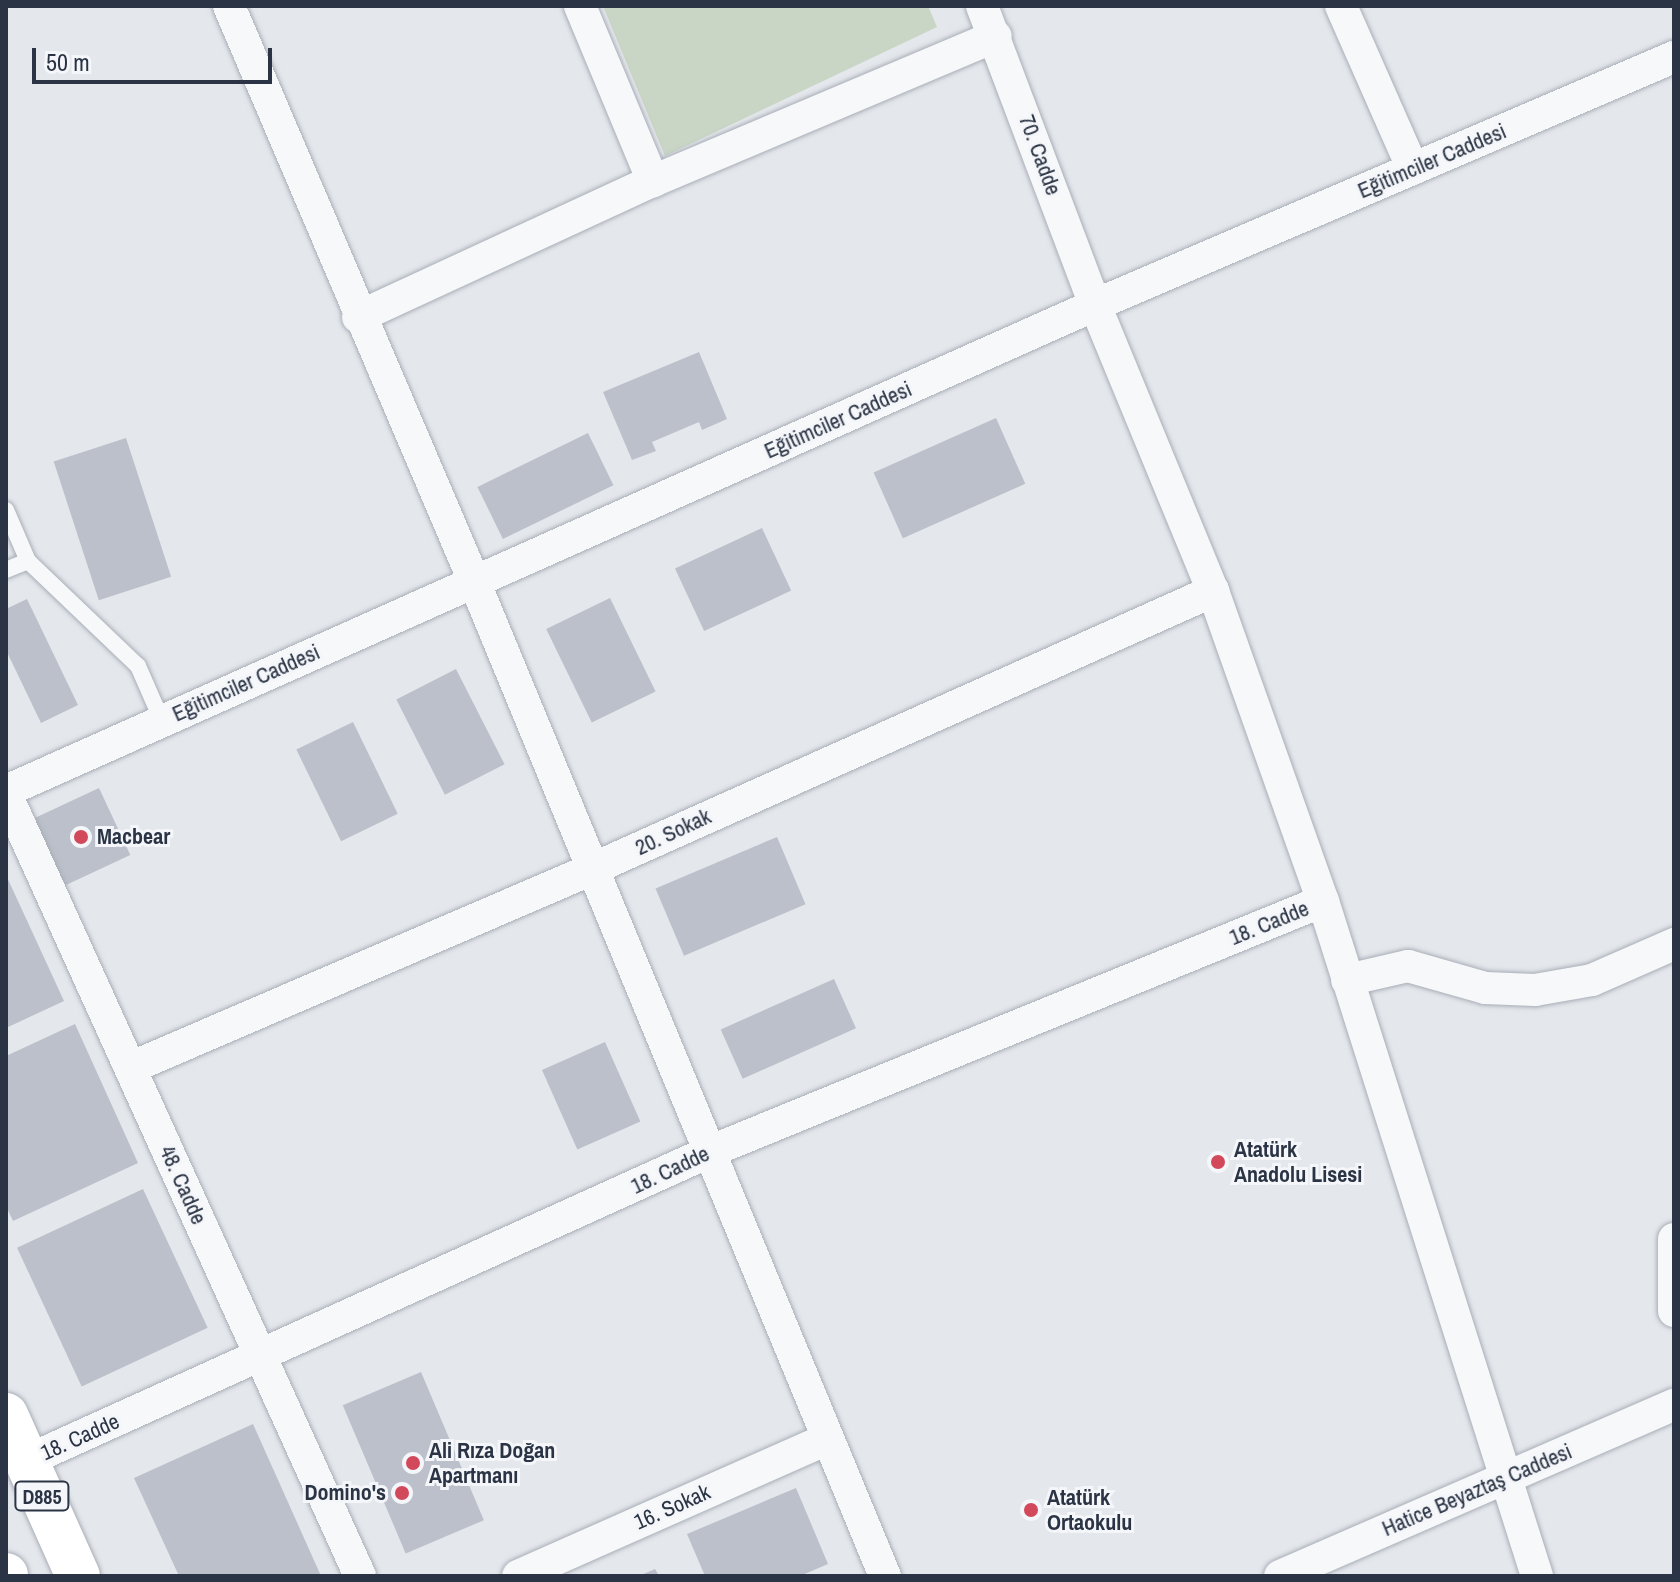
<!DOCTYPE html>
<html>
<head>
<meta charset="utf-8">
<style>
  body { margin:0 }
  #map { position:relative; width:1680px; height:1582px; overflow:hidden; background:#e4e7ec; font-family:"Archivo Narrow",sans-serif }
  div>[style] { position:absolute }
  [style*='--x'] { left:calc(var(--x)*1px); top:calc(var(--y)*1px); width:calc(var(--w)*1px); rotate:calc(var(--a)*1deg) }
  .green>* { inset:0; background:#c9d6c5 }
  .building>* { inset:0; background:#bbc0ca; transform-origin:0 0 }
  .roads { filter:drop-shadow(0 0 2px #a9aeb7) drop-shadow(0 0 2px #a9aeb7) }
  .lane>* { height:16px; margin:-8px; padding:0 8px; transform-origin:8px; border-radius:8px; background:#f7f8fa }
  .street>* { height:32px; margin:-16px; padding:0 16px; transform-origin:16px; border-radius:16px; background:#f7f8fa }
  .primary>* { height:44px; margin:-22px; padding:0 22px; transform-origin:22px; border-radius:22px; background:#fff }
  .dots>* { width:22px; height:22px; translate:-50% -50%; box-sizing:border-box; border:4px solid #f4f6f9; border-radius:50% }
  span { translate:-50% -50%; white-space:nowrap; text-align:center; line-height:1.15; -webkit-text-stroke:6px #f4f6f9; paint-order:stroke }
  .shield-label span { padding:2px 6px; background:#f4f6f9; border:2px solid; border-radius:6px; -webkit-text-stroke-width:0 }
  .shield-label { font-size:20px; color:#2b3445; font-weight:700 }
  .street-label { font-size:22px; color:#2b3445 }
  .poi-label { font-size:22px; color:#2b3445; font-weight:700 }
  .left { translate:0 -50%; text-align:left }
  .right { translate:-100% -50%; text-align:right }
  .frame { position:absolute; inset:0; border:8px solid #2b3445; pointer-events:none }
  .scale { position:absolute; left:32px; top:48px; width:240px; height:36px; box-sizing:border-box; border:4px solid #2b3445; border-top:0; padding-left:10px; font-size:24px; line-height:28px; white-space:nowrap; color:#2b3445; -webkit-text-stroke:6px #f4f6f9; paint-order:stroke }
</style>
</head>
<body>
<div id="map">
  <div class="green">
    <i style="clip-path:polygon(603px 6px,928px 6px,937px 27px,665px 156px)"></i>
  </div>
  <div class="building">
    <i style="clip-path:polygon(699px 352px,727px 419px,702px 430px,699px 422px,652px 442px,656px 451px,632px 460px,603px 392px)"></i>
    <i style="left:996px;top:418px;width:72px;height:134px;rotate:66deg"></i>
    <i style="left:588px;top:433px;width:58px;height:123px;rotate:64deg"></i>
    <i style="left:126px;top:438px;width:146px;height:76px;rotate:72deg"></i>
    <i style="left:762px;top:528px;width:69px;height:96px;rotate:65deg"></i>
    <i style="left:610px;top:598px;width:104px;height:71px;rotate:64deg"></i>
    <i style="clip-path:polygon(27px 599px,78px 705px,41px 723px,6px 650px,6px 609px)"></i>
    <i style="left:456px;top:669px;width:107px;height:67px;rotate:63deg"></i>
    <i style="left:353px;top:722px;width:102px;height:63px;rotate:64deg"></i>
    <i style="left:99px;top:788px;width:74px;height:75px;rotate:65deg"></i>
    <i style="left:777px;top:837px;width:73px;height:132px;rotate:67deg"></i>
    <i style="clip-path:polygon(6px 875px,64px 1001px,6px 1028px)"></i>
    <i style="left:834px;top:979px;width:54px;height:124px;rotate:66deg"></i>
    <i style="clip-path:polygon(75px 1024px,138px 1163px,13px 1221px,6px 1206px,6px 1056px)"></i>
    <i style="left:605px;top:1042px;width:87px;height:69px;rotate:66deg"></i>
    <i style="left:143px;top:1189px;width:153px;height:139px;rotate:65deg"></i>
    <i style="left:421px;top:1372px;width:161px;height:85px;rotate:67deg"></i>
    <i style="clip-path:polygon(253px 1424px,321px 1576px,179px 1576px,134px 1478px)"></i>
    <i style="clip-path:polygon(796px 1488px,828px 1564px,800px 1576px,705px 1576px,687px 1534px)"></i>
    <i style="clip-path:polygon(655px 1569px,659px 1576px,639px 1576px)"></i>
  </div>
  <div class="roads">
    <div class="lane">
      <i style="--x:6;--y:510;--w:56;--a:66.7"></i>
      <i style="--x:28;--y:561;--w:24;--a:158"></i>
      <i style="--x:28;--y:561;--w:152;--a:43.7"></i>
      <i style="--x:138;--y:666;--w:60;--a:66.4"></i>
    </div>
    <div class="street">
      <i style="--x:229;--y:6;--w:625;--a:66.92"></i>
      <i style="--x:474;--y:581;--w:1077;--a:67.56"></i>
      <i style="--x:580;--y:6;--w:190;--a:67.4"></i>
      <i style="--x:982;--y:6;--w:320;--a:69.3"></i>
      <i style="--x:1095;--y:305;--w:309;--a:67.6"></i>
      <i style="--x:1213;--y:591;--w:329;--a:70.5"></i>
      <i style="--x:1323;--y:901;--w:708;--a:72.41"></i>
      <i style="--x:1341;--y:6;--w:178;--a:66.2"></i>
      <i style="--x:358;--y:317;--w:325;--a:-24.8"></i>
      <i style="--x:653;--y:181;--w:372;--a:-22.9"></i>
      <i style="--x:6;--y:791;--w:1193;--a:-24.05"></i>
      <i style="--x:1095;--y:305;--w:630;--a:-23.19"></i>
      <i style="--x:6;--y:794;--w:858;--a:65.64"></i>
      <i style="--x:1347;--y:980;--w:63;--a:-12.9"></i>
      <i style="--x:1408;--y:966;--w:80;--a:15.9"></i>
      <i style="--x:1485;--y:988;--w:50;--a:2.3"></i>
      <i style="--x:1535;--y:990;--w:58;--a:-10"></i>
      <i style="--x:1592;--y:980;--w:90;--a:-23.7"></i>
      <i style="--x:130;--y:1068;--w:501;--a:-23.29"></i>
      <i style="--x:590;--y:870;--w:683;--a:-24.12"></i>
      <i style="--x:1674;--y:1239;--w:72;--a:90"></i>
      <i style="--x:26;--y:1461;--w:752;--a:-24.35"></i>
      <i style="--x:711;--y:1151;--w:661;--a:-22.22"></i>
      <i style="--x:518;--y:1576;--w:338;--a:-23.9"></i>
      <i style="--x:1280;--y:1576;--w:430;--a:-23.5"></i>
    </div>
    <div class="primary">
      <i style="--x:6;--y:1415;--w:176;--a:65.9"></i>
      <i style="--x:6;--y:1575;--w:1;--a:90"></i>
    </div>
  </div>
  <div class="dots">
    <i style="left:81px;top:837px;background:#d1495b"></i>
    <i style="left:1218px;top:1162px;background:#d1495b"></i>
    <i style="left:413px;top:1463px;background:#d1495b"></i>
    <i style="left:402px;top:1493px;background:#d1495b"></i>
    <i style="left:1031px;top:1510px;background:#d1495b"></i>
  </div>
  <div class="shield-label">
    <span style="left:42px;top:1496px">D885</span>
  </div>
  <div class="street-label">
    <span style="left:1040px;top:155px;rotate:70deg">70. Cadde</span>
    <span style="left:1432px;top:161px;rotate:-23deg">Eğitimciler Caddesi</span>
    <span style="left:838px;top:420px;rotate:-24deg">Eğitimciler Caddesi</span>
    <span style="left:246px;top:683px;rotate:-24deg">Eğitimciler Caddesi</span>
    <span style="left:673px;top:832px;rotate:-25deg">20. Sokak</span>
    <span style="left:1269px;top:923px;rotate:-22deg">18. Cadde</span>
    <span style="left:670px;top:1170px;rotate:-25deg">18. Cadde</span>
    <span style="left:183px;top:1185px;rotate:66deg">48. Cadde</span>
    <span style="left:80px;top:1437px;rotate:-24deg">18. Cadde</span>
    <span style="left:1477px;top:1490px;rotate:-23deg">Hatice Beyaztaş Caddesi</span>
    <span style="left:672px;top:1507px;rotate:-24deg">16. Sokak</span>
  </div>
  <div class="poi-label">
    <span class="left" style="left:97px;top:837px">Macbear</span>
    <span class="left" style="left:1234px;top:1162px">Atatürk<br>Anadolu Lisesi</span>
    <span class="left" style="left:429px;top:1463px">Ali Rıza Doğan<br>Apartmanı</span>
    <span class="right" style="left:386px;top:1493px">Domino's</span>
    <span class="left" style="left:1047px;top:1510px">Atatürk<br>Ortaokulu</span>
  </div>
  <div class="frame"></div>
  <div class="scale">50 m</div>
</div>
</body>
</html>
